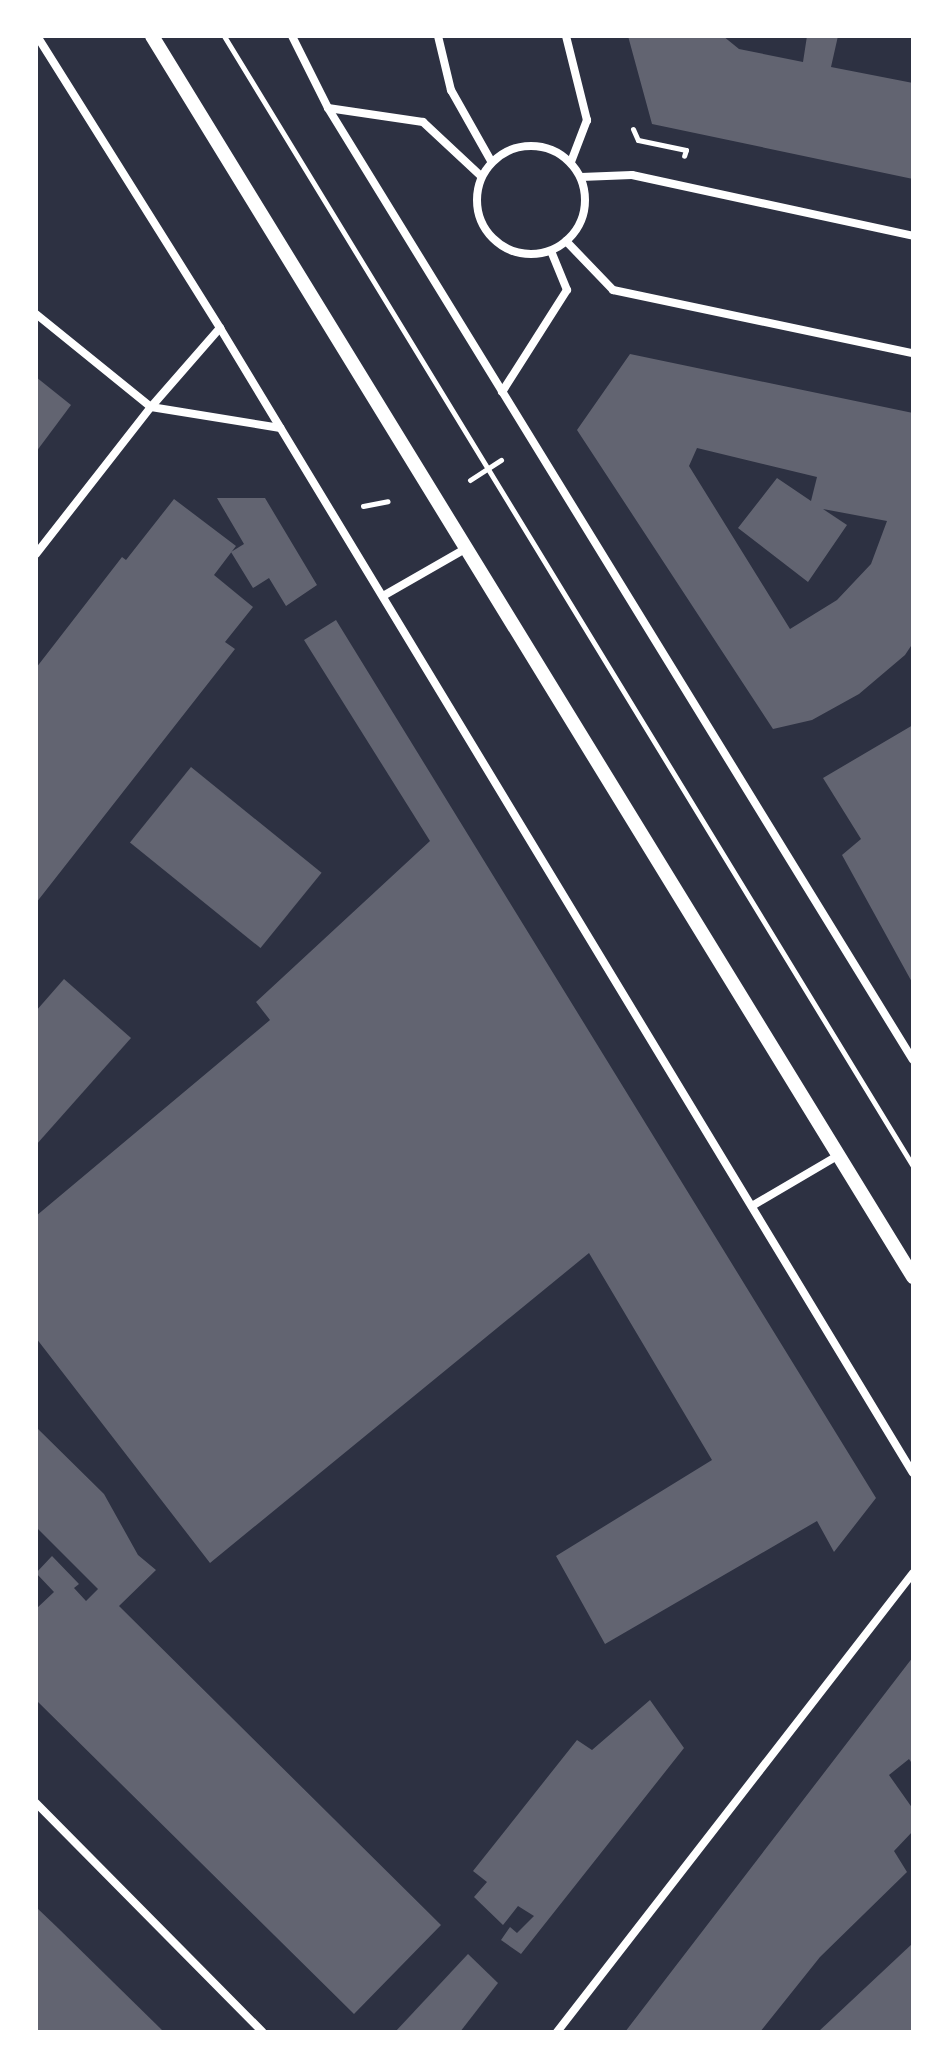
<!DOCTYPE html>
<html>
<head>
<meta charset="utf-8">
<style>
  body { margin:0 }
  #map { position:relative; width:949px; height:2068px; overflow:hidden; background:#2d3142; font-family:"IBM Plex Sans",sans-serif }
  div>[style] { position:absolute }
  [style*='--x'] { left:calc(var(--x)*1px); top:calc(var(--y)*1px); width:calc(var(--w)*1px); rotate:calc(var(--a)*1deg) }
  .building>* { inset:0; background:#626471; transform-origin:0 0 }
  .path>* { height:5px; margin:-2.5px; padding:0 2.5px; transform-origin:2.5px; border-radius:2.5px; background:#fff }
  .minor>* { height:8px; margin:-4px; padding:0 4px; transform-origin:4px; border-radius:4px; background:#fff }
  .minor>.ring { margin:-4px; padding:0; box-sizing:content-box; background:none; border:8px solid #fff; border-radius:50% }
  .tertiary>* { height:14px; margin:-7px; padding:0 7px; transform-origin:7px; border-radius:7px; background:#fff }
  span { translate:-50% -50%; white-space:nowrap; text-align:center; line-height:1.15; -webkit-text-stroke:7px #fff; paint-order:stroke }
  .frame { position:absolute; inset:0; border:38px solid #fff; pointer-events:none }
</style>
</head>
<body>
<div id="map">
  <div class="building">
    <i style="clip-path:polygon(628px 36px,723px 36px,739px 49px,803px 62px,807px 36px,838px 36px,831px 67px,913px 83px,913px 179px,652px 124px)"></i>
    <i style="clip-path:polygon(evenodd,630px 354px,913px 413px,913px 643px,905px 655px,859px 694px,812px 720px,773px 729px,577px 430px,630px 354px,697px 448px,817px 477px,811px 501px,777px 478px,738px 528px,808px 582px,847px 525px,823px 509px,887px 521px,871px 564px,837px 600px,790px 629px,689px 466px,697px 448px)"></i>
    <i style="clip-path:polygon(36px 377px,71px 405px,36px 452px)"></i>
    <i style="clip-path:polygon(217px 498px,265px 498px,317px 585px,286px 606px,269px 578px,253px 588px,231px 552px,244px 544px)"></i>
    <i style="clip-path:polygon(174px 499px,236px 546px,214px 575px,253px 607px,225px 642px,235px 649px,36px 903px,36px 668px,122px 557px,126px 560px)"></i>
    <i style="clip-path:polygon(336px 620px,876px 1498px,834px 1552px,817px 1521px,605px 1644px,556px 1556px,712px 1460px,589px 1253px,210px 1563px,36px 1338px,36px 1216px,270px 1020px,256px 1002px,430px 841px,304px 640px)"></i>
    <i style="clip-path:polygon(913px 725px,913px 984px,842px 855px,861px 839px,823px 778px)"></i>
    <i style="left:191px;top:767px;width:168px;height:97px;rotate:39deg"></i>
    <i style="clip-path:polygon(64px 979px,131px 1038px,36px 1145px,36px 1011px)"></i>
    <i style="clip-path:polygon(36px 1427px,104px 1494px,138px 1555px,156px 1570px,119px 1606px,441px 1925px,354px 2014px,36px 1700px,36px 1609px,54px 1592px,36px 1573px,52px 1556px,79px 1584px,74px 1588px,86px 1601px,98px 1589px,36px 1527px)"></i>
    <i style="clip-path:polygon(913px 1657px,913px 1765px,909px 1759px,889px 1775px,913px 1809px,913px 1831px,894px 1851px,907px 1872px,820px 1957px,760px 2032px,625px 2032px)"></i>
    <i style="clip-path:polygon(650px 1700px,684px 1748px,521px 1954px,501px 1940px,510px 1927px,517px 1933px,534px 1916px,518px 1906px,503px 1925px,474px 1897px,487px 1882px,473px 1871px,577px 1740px,592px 1750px)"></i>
    <i style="clip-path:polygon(36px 1907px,59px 1929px,164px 2032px,36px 2032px)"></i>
    <i style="clip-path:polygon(913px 1943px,913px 2032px,818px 2032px)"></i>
    <i style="clip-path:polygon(468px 1954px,498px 1983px,460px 2032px,395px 2032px)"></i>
  </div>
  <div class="path">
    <i style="--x:224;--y:36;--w:1323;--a:58.63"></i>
    <i style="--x:633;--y:129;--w:12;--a:66"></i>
    <i style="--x:638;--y:140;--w:49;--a:11.8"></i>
    <i style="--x:686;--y:150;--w:6;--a:108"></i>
    <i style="--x:470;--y:480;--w:37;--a:-33"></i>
    <i style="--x:363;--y:506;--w:25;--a:-11"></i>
  </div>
  <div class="minor">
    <i style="--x:37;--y:36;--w:345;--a:57.9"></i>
    <i style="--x:220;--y:328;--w:1338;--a:58.82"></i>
    <i style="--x:292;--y:36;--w:80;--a:63.4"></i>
    <i style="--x:328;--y:108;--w:1117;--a:58.43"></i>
    <i style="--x:438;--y:36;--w:56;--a:76.5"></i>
    <i style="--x:451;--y:90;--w:81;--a:60.6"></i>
    <i style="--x:566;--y:36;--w:87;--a:76"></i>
    <i style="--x:587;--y:120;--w:45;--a:110.9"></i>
    <i style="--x:328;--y:108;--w:96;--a:8.4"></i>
    <i style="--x:423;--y:122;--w:79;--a:43"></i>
    <i class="ring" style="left:477px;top:146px;width:100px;height:100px"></i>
    <i style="--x:581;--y:177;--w:51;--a:-2.2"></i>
    <i style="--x:632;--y:175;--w:288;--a:12.2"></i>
    <i style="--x:566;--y:241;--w:68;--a:46.2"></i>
    <i style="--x:613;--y:290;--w:307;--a:11.9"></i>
    <i style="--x:36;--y:314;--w:148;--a:39"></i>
    <i style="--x:151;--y:407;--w:131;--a:9.2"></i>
    <i style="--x:502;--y:392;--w:121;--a:-57.5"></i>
    <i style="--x:567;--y:290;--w:42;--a:-112.3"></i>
    <i style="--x:36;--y:554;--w:187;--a:-52"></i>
    <i style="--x:151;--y:407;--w:105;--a:-48.9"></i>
    <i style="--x:383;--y:596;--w:95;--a:-29.8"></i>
    <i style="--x:752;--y:1206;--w:101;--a:-30.4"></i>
    <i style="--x:36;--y:1803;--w:322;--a:45.3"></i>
    <i style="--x:557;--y:2032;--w:581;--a:-52.2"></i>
  </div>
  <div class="tertiary">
    <i style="--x:152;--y:36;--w:1456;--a:58.48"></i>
  </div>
  <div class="frame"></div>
</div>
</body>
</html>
